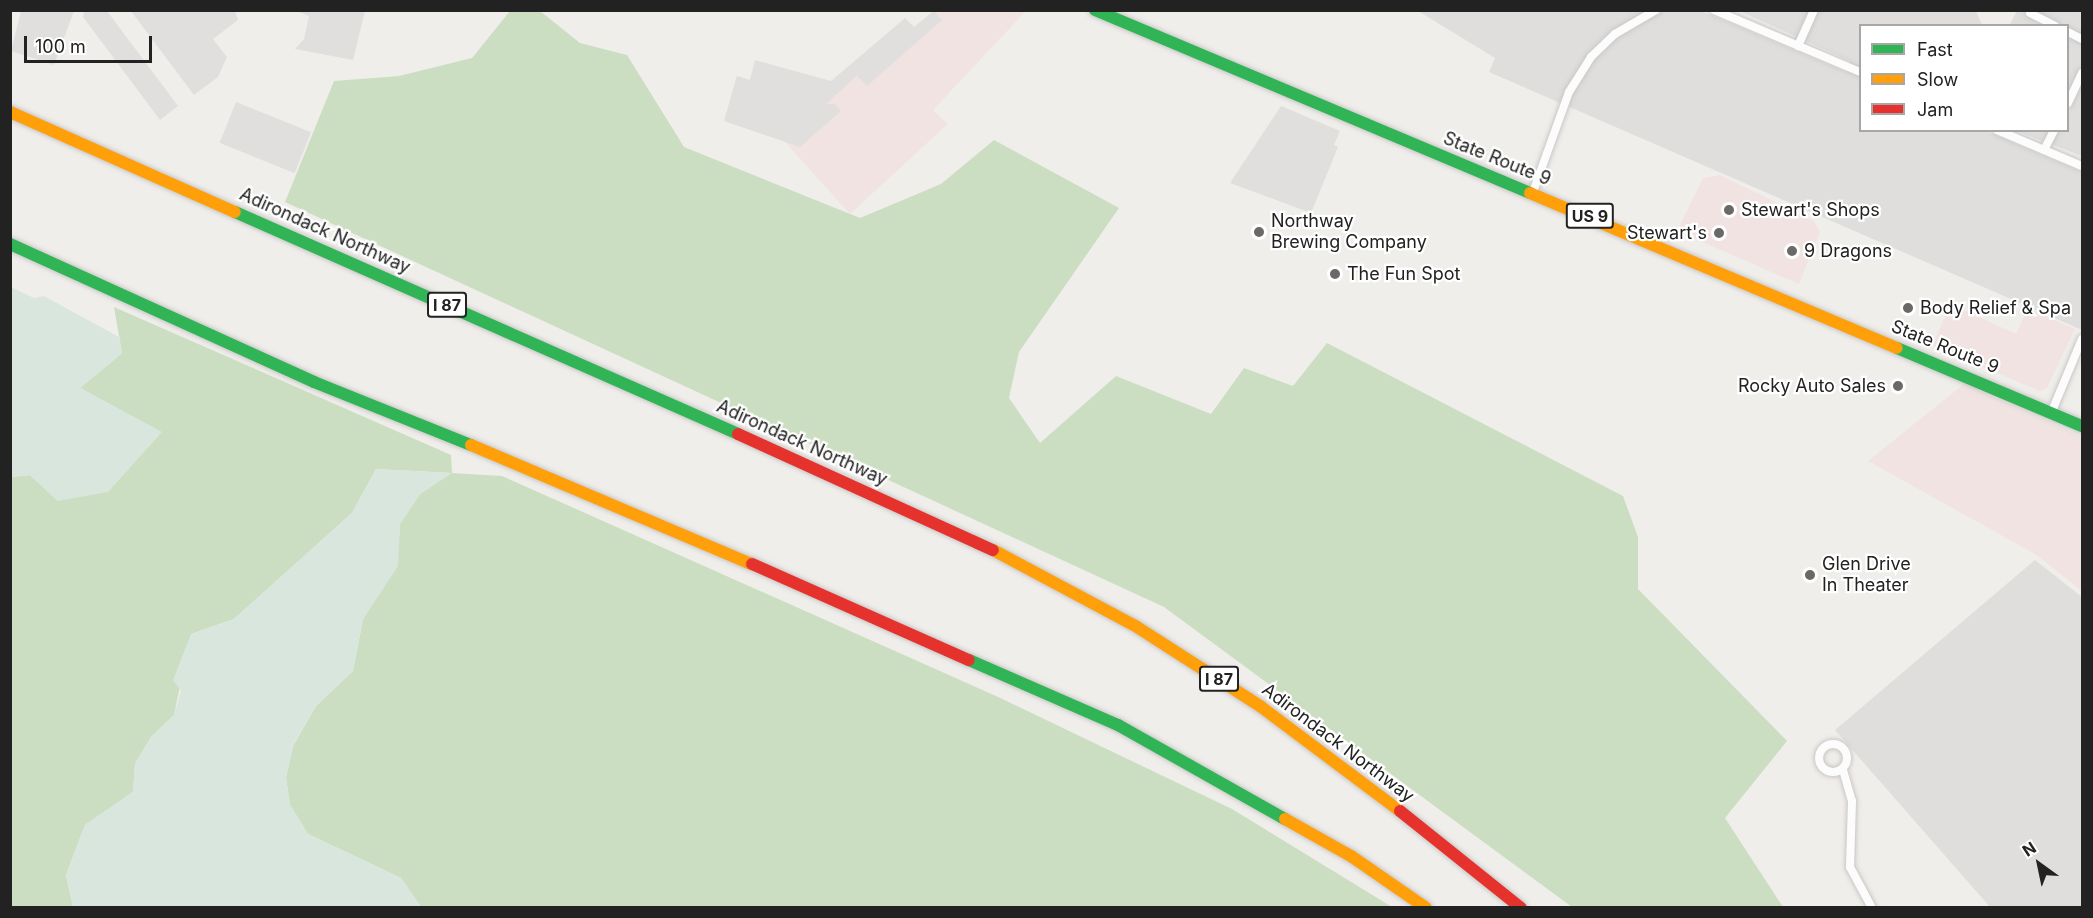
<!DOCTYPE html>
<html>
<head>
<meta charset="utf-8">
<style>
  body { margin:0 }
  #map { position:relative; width:2093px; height:918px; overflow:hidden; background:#f0eeeb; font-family:Inter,sans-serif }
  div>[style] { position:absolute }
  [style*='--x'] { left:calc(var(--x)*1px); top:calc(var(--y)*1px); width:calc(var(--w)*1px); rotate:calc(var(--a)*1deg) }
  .residential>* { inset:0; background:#dfdedc }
  .commercial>* { inset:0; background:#f1e3e1 }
  .forest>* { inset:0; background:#cbdec1 }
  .wetland>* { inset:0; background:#d9e6de }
  .parking>* { inset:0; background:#e0dfde; transform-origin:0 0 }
  .roads { filter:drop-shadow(0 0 2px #c9c8c7) drop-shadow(0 0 2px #c9c8c7) }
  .street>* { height:8px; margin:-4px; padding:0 4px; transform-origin:4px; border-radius:4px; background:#fdfcfc }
  .street>.ring { margin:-4px; padding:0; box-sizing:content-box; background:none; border:8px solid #fdfcfc; border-radius:50% }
  .fast>* { height:12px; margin:-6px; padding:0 6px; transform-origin:6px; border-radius:6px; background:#30b455 }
  .slow>* { height:12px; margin:-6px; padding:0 6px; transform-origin:6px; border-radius:6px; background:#ff9f0a }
  .jam>* { height:12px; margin:-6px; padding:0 6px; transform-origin:6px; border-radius:6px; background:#e5322d }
  .dots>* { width:16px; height:16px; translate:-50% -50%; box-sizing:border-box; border:3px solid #fff; border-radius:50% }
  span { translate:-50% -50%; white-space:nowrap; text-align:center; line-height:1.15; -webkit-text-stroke:4.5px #fff; paint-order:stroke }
  .shield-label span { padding:2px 4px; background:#fff; border:2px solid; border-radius:4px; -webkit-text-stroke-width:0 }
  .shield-label { font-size:16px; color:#222; font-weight:700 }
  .street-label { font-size:18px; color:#222 }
  .poi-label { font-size:18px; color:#222 }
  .left { translate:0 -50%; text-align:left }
  .right { translate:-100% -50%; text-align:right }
  .frame { position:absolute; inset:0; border:12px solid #222; pointer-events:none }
  .legend { position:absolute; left:1859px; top:24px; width:210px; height:108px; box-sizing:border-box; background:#fff; border:2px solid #a7a7a7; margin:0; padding:8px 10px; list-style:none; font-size:18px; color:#222 }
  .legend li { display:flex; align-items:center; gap:12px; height:30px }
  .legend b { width:30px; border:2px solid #a7a7a7 }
  .north { position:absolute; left:2009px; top:834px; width:60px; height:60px; -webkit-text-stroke:4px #fff; paint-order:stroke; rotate:327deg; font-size:16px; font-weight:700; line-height:24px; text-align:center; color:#222 }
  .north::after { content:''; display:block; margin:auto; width:21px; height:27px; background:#222; clip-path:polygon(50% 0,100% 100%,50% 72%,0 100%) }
  .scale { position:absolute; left:24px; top:36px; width:128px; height:27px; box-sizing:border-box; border:3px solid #222; border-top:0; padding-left:8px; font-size:18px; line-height:21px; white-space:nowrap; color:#222; -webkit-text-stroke:4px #fff; paint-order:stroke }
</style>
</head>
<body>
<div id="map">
  <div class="residential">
    <i style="clip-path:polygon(1418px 11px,1701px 11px,1846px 72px,1850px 61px,1740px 11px,1976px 11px,1982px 25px,1860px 26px,1860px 130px,1986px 131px,2082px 172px,2082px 330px,1489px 72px,1495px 58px)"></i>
    <i style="clip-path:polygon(2017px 11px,2082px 11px,2082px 156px,2017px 131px,2068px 130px,2068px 26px,2009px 26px)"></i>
    <i style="clip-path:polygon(2035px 560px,2082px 597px,2082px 907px,1990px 907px,1835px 730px)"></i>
  </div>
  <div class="commercial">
    <i style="clip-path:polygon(933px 11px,1026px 11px,933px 110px,948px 124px,850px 214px,784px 141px,724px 121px,737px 76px,824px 105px)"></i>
    <i style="clip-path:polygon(1720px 175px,1814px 221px,1820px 232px,1799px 284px,1677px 231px,1703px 178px)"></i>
    <i style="clip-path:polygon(1959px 308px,2016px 334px,2028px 308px,2075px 329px,2047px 388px,2040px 391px,1932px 346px,1947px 313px)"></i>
    <i style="clip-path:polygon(1964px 384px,2082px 437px,2082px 591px,2035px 554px,1868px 461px)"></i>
  </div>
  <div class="forest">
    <i style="clip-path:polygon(510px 11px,540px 11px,580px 43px,627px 55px,684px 147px,860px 218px,941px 184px,994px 140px,1119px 208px,1019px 352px,1009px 398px,1040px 443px,1116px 376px,1211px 414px,1244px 368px,1293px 386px,1327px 343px,1623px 496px,1638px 537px,1638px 589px,1787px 741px,1725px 818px,1783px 907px,1572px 907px,1164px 607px,285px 202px,334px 81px,399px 76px,472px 58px)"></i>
    <i style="clip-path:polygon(114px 307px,451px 455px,452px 473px,502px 476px,996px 696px,1232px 809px,1392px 907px,421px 907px,401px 878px,308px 834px,290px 805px,286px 778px,293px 746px,316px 706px,353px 671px,363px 619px,397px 566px,400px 524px,420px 494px,451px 473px,376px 469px,352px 513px,234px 619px,191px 634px,174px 715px,151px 737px,135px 764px,133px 792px,85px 825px,66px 875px,73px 907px,11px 907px,10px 477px,30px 475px,58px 501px,161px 432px,80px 388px,122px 353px)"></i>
  </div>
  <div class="wetland">
    <i style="clip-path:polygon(11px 287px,34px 298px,44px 296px,119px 337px,122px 353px,80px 388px,162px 432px,108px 492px,58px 501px,30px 475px,11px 477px)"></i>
    <i style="clip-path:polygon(376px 469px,452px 473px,420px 494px,400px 524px,398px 566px,363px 619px,353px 671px,316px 706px,293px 745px,286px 778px,290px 805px,308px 834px,401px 878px,421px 907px,73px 907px,66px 875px,85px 825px,133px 792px,135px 764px,151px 737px,174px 715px,181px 691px,173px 680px,191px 634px,234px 619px,352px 513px)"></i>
  </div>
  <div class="parking">
    <i style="clip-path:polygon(21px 11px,74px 11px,54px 65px,11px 51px)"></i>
    <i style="clip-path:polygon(84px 11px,107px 11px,178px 106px,160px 120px,83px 17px)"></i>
    <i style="clip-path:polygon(131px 11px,235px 11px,238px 20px,213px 39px,227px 57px,218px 77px,194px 95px)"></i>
    <i style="clip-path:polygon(296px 11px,365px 11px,353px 60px,295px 49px,304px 39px,309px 16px)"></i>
    <i style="clip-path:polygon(934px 11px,942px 20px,867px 86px,857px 76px,826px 104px,835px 104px,841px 111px,800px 147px,724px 121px,737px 76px,750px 80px,755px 60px,831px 81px,905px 18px,914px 27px)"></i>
    <i style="left:236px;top:102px;width:81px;height:44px;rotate:22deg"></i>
    <i style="clip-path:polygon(1281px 106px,1340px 131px,1334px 145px,1338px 147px,1311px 213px,1230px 183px)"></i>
  </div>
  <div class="roads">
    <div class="street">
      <i style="--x:1714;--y:10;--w:159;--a:23"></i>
      <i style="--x:2030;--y:13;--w:28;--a:27"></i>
      <i style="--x:2068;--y:32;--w:16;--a:27"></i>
      <i style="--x:1798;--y:46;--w:39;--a:-66"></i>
      <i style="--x:2068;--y:103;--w:33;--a:-65"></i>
      <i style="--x:1997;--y:130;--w:92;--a:23"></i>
      <i style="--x:2044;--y:150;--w:22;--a:-63"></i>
      <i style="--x:1533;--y:192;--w:106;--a:-70.2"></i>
      <i style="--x:1569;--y:92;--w:41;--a:-57.8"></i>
      <i style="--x:1591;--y:57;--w:33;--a:-44"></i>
      <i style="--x:1615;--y:34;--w:48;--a:-30.3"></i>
      <i style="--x:2052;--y:411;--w:78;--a:-67.4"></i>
      <i class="ring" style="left:1819px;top:744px;width:20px;height:20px"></i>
      <i style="--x:1843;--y:770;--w:32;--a:74"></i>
      <i style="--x:1852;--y:801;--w:66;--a:91.7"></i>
      <i style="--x:1850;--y:867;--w:47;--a:61.8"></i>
    </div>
    <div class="fast">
      <i style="--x:1095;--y:10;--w:472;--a:22.8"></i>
      <i style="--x:235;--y:212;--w:550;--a:23.81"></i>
      <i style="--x:10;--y:244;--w:334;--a:24.4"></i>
      <i style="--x:314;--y:382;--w:169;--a:21.9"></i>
      <i style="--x:1897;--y:348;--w:201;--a:22.9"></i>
      <i style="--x:969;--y:660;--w:163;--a:23.6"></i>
      <i style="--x:1118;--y:725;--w:192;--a:29.4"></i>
    </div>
    <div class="slow">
      <i style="--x:10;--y:112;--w:246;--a:24"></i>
      <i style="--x:1530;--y:193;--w:398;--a:22.9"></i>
      <i style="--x:471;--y:445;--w:305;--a:23"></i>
      <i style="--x:993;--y:550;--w:163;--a:28.1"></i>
      <i style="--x:1137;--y:627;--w:146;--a:32.7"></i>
      <i style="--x:1260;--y:706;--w:175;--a:36.9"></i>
      <i style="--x:1285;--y:819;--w:76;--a:29.3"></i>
      <i style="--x:1351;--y:856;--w:91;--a:34.7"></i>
    </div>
    <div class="jam">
      <i style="--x:738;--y:434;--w:280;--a:24.5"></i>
      <i style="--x:752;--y:564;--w:237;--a:23.9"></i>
      <i style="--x:1400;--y:811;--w:155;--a:38.7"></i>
    </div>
  </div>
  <div class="dots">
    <i style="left:1729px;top:210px;background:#6a6968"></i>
    <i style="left:1259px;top:232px;background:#6a6968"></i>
    <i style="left:1719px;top:233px;background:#6a6968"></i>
    <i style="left:1792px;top:251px;background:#6a6968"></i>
    <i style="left:1335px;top:274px;background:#6a6968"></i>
    <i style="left:1908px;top:308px;background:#6a6968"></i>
    <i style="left:1898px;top:386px;background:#6a6968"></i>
    <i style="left:1810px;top:575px;background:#6a6968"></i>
  </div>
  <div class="shield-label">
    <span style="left:1590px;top:216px">US 9</span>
    <span style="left:447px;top:305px">I 87</span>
    <span style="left:1219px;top:679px">I 87</span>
  </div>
  <div class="street-label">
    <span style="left:1497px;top:159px;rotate:22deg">State Route 9</span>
    <span style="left:325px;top:231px;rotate:24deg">Adirondack Northway</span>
    <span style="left:1945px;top:347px;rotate:22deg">State Route 9</span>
    <span style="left:802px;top:443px;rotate:24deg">Adirondack Northway</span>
    <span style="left:1338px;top:743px;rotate:37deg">Adirondack Northway</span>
  </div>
  <div class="poi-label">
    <span class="left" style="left:1741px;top:210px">Stewart's Shops</span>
    <span class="left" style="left:1271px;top:232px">Northway<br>Brewing Company</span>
    <span class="right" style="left:1707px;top:233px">Stewart's</span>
    <span class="left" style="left:1804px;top:251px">9 Dragons</span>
    <span class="left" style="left:1347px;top:274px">The Fun Spot</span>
    <span class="left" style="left:1920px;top:308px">Body Relief &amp; Spa</span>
    <span class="right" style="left:1886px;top:386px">Rocky Auto Sales</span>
    <span class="left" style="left:1822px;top:575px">Glen Drive<br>In Theater</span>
  </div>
  <div class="frame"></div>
  <ul class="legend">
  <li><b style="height:8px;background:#30b455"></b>Fast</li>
  <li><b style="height:8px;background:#ff9f0a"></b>Slow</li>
  <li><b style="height:8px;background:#e5322d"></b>Jam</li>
  </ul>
  <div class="north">N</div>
  <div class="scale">100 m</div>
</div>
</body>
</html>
